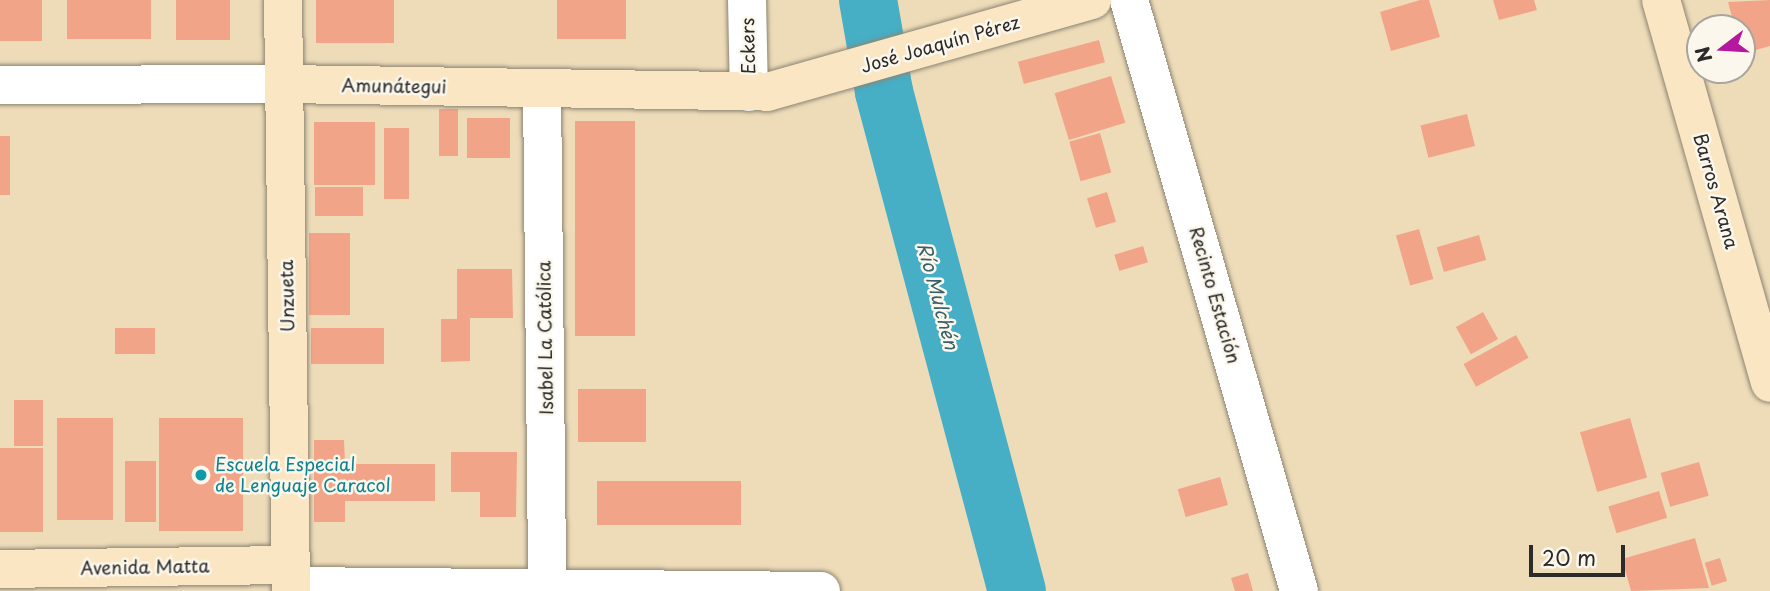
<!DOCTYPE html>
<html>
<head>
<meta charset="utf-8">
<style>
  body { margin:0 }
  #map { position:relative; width:1770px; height:591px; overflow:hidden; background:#eedcb9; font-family:"Playpen Sans",sans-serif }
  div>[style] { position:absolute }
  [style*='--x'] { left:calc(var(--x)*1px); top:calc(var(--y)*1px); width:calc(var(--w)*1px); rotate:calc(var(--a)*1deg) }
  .river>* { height:58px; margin:-29px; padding:0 29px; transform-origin:29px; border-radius:29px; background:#46aec5 }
  .building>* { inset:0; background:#f2a489; transform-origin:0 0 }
  .roads { filter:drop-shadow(0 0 2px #8c8472) drop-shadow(0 0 2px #8c8472) }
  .minor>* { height:38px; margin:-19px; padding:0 19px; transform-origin:19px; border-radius:19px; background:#fff }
  .secondary>* { height:38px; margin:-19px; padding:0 19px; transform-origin:19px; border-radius:19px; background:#fbe6c4 }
  .dots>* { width:19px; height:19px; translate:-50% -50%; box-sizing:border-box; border:4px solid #fbf7ec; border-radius:50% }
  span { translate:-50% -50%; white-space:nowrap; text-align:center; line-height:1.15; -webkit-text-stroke:5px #fbf7ec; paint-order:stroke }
  .street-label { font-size:18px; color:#2b2b2b }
  .culture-label { font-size:18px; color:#0d838f }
  .left { translate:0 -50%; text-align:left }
  .water-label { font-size:19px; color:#365f69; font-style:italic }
  .north { position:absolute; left:1686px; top:14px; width:70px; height:70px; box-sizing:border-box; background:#fbf7ec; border:2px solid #a8a59f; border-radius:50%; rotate:253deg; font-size:19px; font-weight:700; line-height:28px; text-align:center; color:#2b2b2b }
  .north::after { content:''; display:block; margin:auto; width:24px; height:32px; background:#b5179e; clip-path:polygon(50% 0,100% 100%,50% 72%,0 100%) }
  .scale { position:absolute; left:1529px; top:545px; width:96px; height:32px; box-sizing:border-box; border:4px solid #2b2b2b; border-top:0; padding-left:9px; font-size:21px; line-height:24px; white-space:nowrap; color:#2b2b2b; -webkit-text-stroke:5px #fbf7ec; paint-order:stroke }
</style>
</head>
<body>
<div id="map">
  <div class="river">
    <i style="--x:868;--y:0;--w:93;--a:80.1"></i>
    <i style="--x:884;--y:92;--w:516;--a:75.08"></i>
  </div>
  <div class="building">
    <i style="left:0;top:0;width:42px;height:41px"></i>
    <i style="left:67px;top:0;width:84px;height:39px"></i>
    <i style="left:176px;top:0;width:54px;height:40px"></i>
    <i style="left:316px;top:0;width:78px;height:43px"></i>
    <i style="left:557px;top:0;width:69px;height:39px"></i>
    <i style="clip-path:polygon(1420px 0,1429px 0,1440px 37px,1391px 51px,1380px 12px)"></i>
    <i style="clip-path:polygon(1493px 0,1534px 0,1537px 10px,1499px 20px)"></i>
    <i style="clip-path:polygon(1770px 0,1770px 46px,1742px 54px,1742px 28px,1735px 28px,1728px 2px)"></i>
    <i style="left:1099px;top:40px;width:23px;height:84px;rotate:75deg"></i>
    <i style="left:1111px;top:76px;width:49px;height:59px;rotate:73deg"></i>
    <i style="left:439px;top:109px;width:19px;height:47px"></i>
    <i style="left:1467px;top:114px;width:33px;height:48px;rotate:76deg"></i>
    <i style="left:510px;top:118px;width:40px;height:43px;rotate:90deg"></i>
    <i style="left:575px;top:121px;width:60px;height:215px"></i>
    <i style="left:314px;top:122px;width:61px;height:63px"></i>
    <i style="left:384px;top:128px;width:25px;height:71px"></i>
    <i style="left:1100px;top:133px;width:41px;height:32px;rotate:74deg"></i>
    <i style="left:0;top:136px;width:10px;height:59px"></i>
    <i style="left:315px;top:187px;width:48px;height:29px"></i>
    <i style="left:1107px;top:192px;width:31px;height:21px;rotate:73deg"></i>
    <i style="left:1419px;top:229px;width:52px;height:24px;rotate:74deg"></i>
    <i style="left:309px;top:233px;width:41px;height:82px"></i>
    <i style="left:1479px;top:235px;width:26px;height:44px;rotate:74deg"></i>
    <i style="left:1143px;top:246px;width:17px;height:30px;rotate:73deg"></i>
    <i style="clip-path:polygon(457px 269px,512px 269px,513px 318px,470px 318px,470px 361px,441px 362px,441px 319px,457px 319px)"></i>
    <i style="left:1483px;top:312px;width:31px;height:31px;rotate:61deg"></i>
    <i style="left:115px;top:328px;width:40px;height:26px"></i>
    <i style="left:311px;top:328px;width:73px;height:36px"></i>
    <i style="left:1516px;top:335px;width:26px;height:60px;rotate:61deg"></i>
    <i style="left:578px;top:389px;width:68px;height:53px"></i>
    <i style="left:14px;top:400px;width:29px;height:46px"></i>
    <i style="left:57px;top:418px;width:56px;height:102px"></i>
    <i style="left:159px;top:418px;width:84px;height:113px"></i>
    <i style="left:1630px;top:418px;width:62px;height:52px;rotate:74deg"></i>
    <i style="clip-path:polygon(314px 440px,344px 440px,345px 464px,435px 464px,435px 501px,345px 501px,345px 522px,314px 522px)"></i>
    <i style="left:0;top:448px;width:43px;height:84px"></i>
    <i style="clip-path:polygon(451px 452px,517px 452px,516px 517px,480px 517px,480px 492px,451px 492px)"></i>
    <i style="left:156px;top:461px;width:61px;height:31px;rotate:90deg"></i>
    <i style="left:1699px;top:462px;width:35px;height:40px;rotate:74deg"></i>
    <i style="left:1220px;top:477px;width:29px;height:44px;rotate:74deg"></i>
    <i style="left:597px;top:481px;width:144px;height:44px"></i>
    <i style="left:1659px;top:491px;width:28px;height:53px;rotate:73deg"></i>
    <i style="clip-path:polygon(1695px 538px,1709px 588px,1631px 591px,1622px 559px)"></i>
    <i style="left:1720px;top:558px;width:24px;height:16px;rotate:73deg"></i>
    <i style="clip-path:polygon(1248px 573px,1253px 591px,1235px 591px,1231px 578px)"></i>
  </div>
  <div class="roads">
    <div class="minor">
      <i style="--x:747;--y:0;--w:92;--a:88.8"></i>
      <i style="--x:1129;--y:0;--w:615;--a:73.95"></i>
      <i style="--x:0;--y:85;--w:284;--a:-0.2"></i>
      <i style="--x:542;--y:88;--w:499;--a:89.4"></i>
      <i style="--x:291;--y:586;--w:530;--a:0.54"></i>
    </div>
    <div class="secondary">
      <i style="--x:283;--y:0;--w:591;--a:89.22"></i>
      <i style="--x:1661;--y:0;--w:398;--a:74.1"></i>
      <i style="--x:284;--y:84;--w:483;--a:0.9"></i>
      <i style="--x:767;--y:92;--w:338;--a:-15.8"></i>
      <i style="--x:0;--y:569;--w:291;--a:-0.8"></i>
    </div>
  </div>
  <div class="dots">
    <i style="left:201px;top:475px;background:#0f9aa8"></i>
  </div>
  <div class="street-label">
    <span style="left:940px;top:44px;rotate:-16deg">José Joaquín Pérez</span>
    <span style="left:748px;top:46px;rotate:-91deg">Eckers</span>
    <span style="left:394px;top:86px;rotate:1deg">Amunátegui</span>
    <span style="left:1716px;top:191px;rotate:74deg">Barros Arana</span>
    <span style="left:1215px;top:295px;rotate:74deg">Recinto Estación</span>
    <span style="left:287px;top:296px;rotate:-91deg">Unzueta</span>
    <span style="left:545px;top:338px;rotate:-91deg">Isabel La Católica</span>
    <span style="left:145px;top:567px;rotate:-1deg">Avenida Matta</span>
  </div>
  <div class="culture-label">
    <span class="left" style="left:215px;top:475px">Escuela Especial<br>de Lenguaje Caracol</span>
  </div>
  <div class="water-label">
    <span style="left:938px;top:296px;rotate:75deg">Río Mulchén</span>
  </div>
  <div class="north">N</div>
  <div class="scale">20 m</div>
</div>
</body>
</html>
